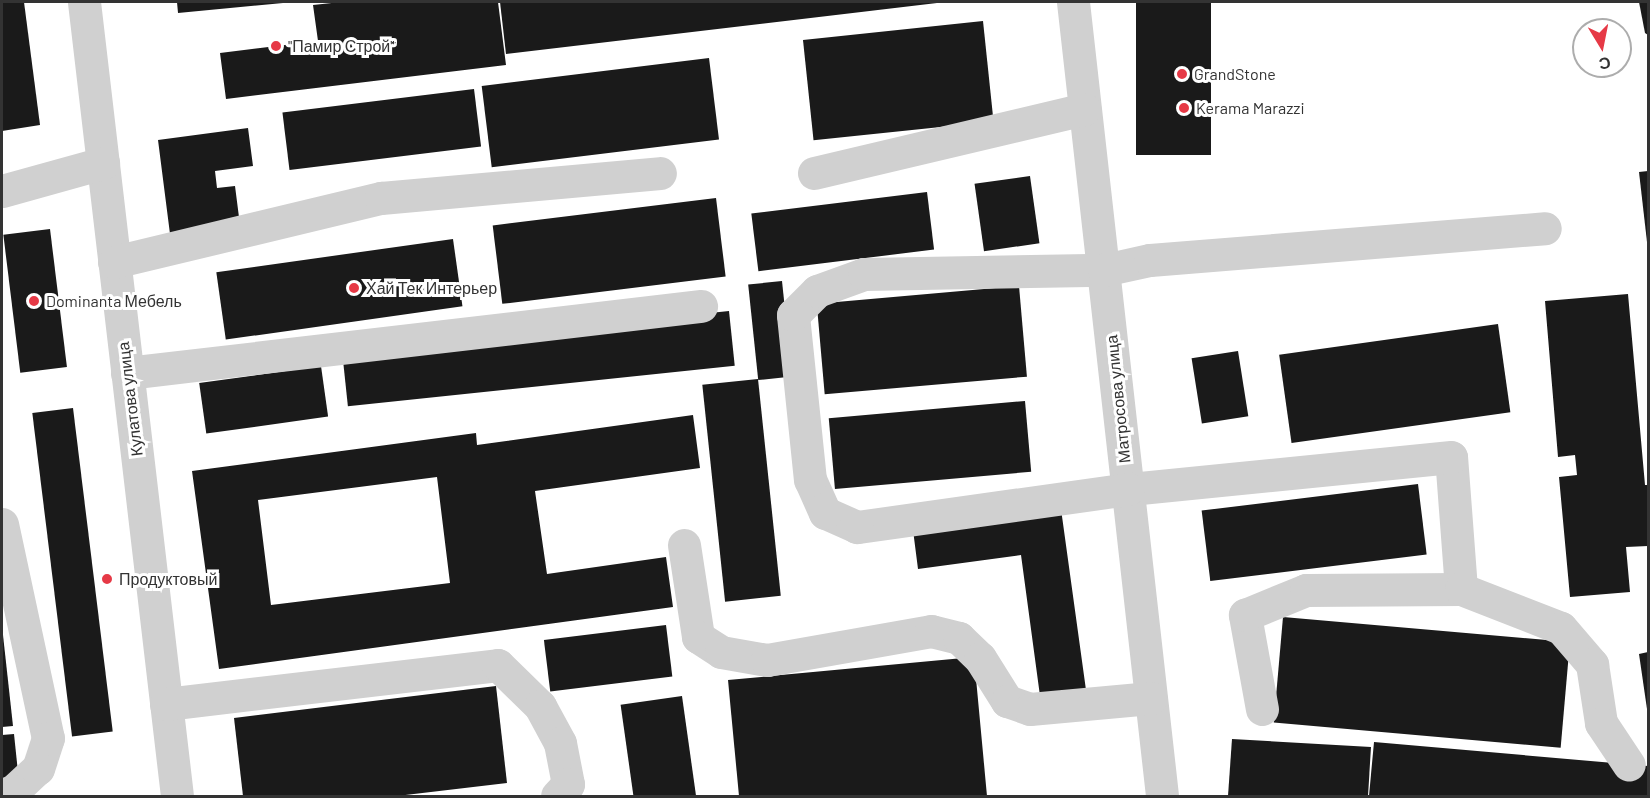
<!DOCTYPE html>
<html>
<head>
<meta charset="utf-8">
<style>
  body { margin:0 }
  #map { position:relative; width:1650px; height:798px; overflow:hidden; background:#fff; font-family:Barlow,sans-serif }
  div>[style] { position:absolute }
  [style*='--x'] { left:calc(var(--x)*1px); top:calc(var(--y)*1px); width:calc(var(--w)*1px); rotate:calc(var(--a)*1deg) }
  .building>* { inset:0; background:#1a1a1a; transform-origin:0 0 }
  .minor>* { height:33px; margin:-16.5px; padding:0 16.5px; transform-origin:16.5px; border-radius:16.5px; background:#d0d0d0 }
  .dots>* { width:16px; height:16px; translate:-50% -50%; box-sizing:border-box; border:3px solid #fff; border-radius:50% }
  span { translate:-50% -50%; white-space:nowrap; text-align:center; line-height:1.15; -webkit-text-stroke:6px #fff; paint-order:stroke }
  .poi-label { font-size:16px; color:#333 }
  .left { translate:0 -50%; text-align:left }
  .street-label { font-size:16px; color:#333 }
  .frame { position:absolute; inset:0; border:3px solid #333; pointer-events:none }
  .north { position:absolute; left:1572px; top:18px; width:60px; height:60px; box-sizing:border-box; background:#fff; border:2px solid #adadad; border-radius:50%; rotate:170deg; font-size:16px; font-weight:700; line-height:24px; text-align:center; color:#333 }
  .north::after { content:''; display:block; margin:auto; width:21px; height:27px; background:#e63946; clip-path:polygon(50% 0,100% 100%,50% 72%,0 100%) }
</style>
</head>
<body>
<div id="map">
  <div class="building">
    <i style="clip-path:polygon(2px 2px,24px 2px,40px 125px,2px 131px)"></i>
    <i style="clip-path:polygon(177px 2px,283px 2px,283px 3px,178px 13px)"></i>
    <i style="clip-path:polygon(341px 2px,498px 2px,506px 65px,226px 99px,220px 53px,318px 41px,313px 5px)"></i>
    <i style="clip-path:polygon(500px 2px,937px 2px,937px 3px,506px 54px)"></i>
    <i style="left:1136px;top:2px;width:75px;height:153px"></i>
    <i style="clip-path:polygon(1639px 2px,1648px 2px,1648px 35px,1645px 33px)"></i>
    <i style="left:983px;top:21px;width:101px;height:181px;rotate:84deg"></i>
    <i style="left:709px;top:58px;width:82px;height:229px;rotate:83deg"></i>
    <i style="left:474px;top:89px;width:58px;height:193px;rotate:83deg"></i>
    <i style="clip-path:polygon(248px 128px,253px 166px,215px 171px,217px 188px,235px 186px,240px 225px,170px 234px,158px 140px)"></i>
    <i style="clip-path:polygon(1648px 171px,1648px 242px,1647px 242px,1639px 172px)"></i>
    <i style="left:1030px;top:176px;width:68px;height:56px;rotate:82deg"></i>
    <i style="left:927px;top:192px;width:58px;height:177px;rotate:83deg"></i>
    <i style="left:716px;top:198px;width:79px;height:225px;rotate:83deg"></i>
    <i style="left:50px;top:229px;width:139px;height:47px;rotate:83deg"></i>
    <i style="left:453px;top:239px;width:68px;height:239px;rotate:82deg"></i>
    <i style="left:782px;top:281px;width:96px;height:34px;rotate:84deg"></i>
    <i style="left:1019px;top:286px;width:91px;height:203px;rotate:85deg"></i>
    <i style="clip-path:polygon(1628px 294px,1645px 485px,1648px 485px,1648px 546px,1626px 547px,1630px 592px,1570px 597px,1559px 477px,1577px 475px,1575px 455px,1558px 457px,1545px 301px)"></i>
    <i style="left:729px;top:311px;width:55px;height:389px;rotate:84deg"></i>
    <i style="left:1498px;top:324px;width:89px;height:221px;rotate:82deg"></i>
    <i style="left:1238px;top:351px;width:66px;height:47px;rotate:81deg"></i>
    <i style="left:321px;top:366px;width:51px;height:123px;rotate:82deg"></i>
    <i style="left:758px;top:379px;width:218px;height:56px;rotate:84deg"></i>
    <i style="left:1025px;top:401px;width:71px;height:197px;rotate:85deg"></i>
    <i style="left:73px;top:408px;width:326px;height:41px;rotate:83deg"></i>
    <i style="clip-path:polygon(evenodd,693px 415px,700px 468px,535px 491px,547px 574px,666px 557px,673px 607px,219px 669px,192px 471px,476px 433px,477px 445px,693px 415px,437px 477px,450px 583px,271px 605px,258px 500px,437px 477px)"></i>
    <i style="left:1418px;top:484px;width:71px;height:218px;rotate:83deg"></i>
    <i style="clip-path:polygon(1061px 509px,1086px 690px,1040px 696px,1021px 555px,918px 569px,913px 530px)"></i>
    <i style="left:1283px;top:617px;width:288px;height:106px;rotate:5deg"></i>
    <i style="left:666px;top:625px;width:52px;height:123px;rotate:83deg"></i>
    <i style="clip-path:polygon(2px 626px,13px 726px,2px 727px)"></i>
    <i style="clip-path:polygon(1648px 652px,1648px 709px,1647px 709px,1639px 654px)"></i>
    <i style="clip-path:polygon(974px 657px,987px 796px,739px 796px,728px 680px)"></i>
    <i style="clip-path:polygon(496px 686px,507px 783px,397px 796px,243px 796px,234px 718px)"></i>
    <i style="left:682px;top:696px;width:101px;height:62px;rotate:82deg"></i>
    <i style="clip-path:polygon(14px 734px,19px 782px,2px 783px,2px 735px)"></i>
    <i style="clip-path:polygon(1232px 739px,1371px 747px,1368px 796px,1228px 796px)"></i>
    <i style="clip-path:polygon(1374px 742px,1648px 766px,1648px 796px,1369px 796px)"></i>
  </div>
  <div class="minor">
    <i style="--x:84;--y:2;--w:799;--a:83.32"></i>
    <i style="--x:1073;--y:2;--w:799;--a:83.6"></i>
    <i style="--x:814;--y:173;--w:278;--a:-13.3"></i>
    <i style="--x:2;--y:191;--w:105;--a:-15.5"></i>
    <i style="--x:114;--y:262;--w:275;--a:-13.5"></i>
    <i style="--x:381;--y:198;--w:280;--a:-5.1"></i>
    <i style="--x:127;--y:373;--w:578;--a:-6.66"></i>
    <i style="--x:2;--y:524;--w:219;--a:77.9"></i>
    <i style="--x:48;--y:738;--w:32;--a:108"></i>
    <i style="--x:38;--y:768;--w:34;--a:137"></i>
    <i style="--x:13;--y:791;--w:12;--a:160"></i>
    <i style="--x:684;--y:545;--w:93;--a:81.3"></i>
    <i style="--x:698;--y:637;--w:27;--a:33"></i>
    <i style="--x:721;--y:652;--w:47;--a:9.9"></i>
    <i style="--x:767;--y:660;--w:167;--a:-10"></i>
    <i style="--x:931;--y:631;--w:29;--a:14"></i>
    <i style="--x:959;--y:638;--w:29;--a:44"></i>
    <i style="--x:980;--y:658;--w:51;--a:57.9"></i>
    <i style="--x:1007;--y:701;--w:24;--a:19"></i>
    <i style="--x:1030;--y:709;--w:121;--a:-5.2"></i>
    <i style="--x:1461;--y:589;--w:132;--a:-94.3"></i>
    <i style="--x:1451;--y:457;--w:325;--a:174.3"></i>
    <i style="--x:1128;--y:489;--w:274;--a:172"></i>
    <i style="--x:857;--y:527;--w:35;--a:-156"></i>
    <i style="--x:825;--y:513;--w:36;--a:-114"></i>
    <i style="--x:810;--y:480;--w:166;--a:-95.9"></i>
    <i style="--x:793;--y:315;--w:34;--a:-45"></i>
    <i style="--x:817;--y:291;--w:50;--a:-19.9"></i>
    <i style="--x:864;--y:274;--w:240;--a:-1"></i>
    <i style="--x:1104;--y:270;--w:47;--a:-12.3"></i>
    <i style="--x:1150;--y:260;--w:396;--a:-4.6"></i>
    <i style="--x:166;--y:704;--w:334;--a:-6.7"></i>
    <i style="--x:498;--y:665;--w:59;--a:44.3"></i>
    <i style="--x:540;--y:706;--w:42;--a:61.6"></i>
    <i style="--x:560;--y:743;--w:42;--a:79"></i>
    <i style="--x:568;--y:784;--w:16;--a:133"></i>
    <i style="--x:1262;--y:709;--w:96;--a:-100.3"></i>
    <i style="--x:1245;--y:615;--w:66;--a:-22.3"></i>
    <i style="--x:1306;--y:590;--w:155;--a:-0.4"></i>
    <i style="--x:1461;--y:589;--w:107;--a:21.3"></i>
    <i style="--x:1561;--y:628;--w:48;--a:49.3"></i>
    <i style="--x:1592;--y:664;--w:60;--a:81.3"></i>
    <i style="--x:1601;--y:723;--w:50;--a:56.3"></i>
  </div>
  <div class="dots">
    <i style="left:276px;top:46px;background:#e63946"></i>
    <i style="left:1182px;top:74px;background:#e63946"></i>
    <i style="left:1184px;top:108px;background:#e63946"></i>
    <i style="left:354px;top:288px;background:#e63946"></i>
    <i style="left:34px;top:301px;background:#e63946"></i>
    <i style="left:107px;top:579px;background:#e63946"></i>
  </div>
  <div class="poi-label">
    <span class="left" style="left:288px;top:46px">"Памир Строй"</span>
    <span class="left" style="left:1194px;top:74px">GrandStone</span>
    <span class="left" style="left:1196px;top:108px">Kerama Marazzi</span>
    <span class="left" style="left:366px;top:288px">Хай Тек Интерьер</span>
    <span class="left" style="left:46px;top:301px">Dominanta Мебель</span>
    <span class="left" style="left:119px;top:579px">Продуктовый</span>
  </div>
  <div class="street-label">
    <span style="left:130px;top:399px;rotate:-97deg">Кулатова улица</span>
    <span style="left:1118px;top:399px;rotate:-96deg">Матросова улица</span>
  </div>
  <div class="frame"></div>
  <div class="north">С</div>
</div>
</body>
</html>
